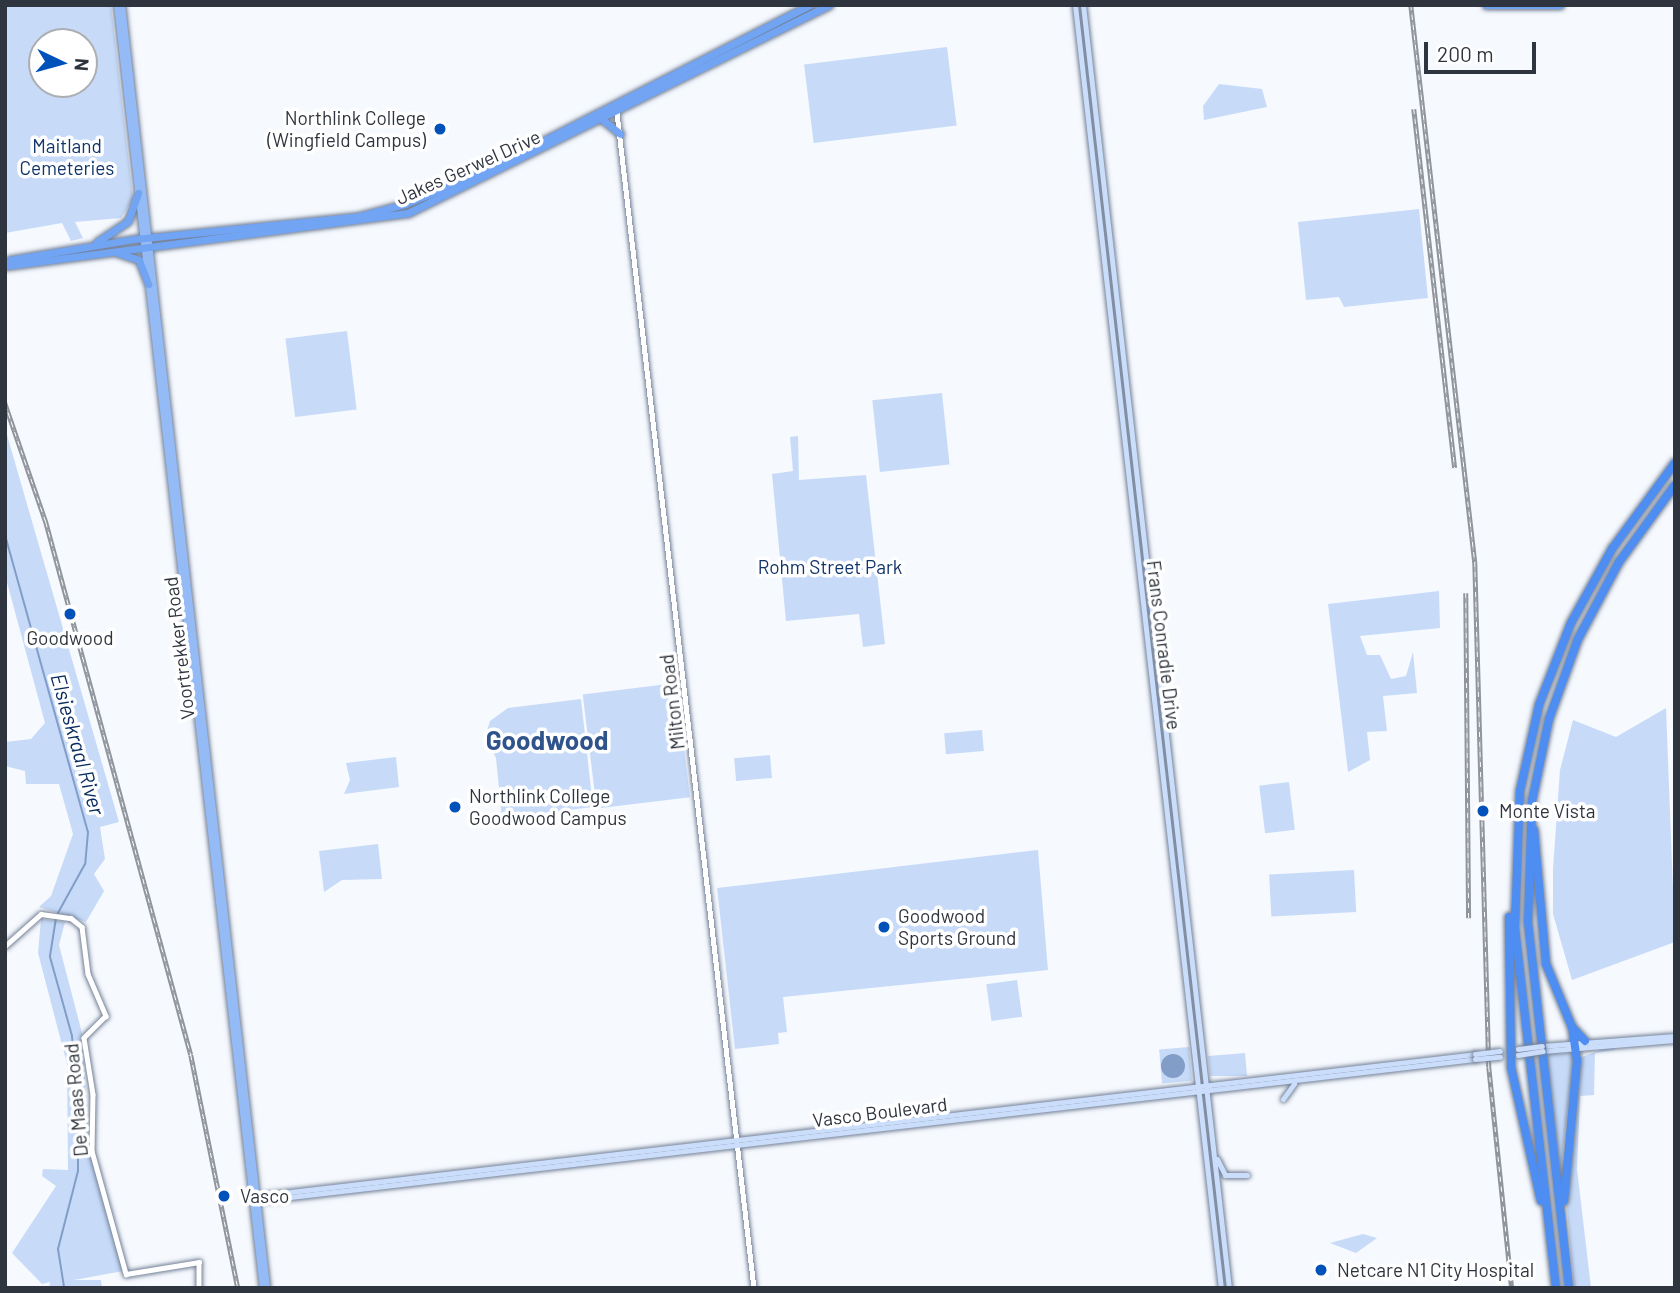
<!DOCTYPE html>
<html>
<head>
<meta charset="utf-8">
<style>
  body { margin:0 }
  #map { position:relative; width:1680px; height:1293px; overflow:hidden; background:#f6f9fe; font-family:Barlow,sans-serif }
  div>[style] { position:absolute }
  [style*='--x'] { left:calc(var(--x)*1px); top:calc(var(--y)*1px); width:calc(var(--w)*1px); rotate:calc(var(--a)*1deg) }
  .green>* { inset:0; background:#c7dbf9; transform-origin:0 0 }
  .water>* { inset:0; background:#819dc8 }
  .round { border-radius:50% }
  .stream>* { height:2px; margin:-1px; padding:0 1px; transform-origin:1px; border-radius:1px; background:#819dc8 }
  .roads { filter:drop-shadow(0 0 2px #748197) drop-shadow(0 0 2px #748197) }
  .tertiary>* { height:4.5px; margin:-2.25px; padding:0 2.25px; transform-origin:2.25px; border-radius:2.25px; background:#fff }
  .secondary>* { height:5px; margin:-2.5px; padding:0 2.5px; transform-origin:2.5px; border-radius:2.5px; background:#caddfb }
  .primary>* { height:6px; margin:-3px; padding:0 3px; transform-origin:3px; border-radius:3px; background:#95bbf7 }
  .trunk>* { height:7px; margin:-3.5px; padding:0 3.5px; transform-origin:3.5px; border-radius:3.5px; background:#72a4f4 }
  .motorway>* { height:8px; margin:-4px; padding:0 4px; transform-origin:4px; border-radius:4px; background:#4e8ef2 }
  .rail>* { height:4.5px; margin-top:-2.25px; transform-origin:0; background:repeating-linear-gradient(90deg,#fff 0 5px,#90959c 0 10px); box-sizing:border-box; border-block:2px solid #90959c }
  .bridges { filter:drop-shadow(0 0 2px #748197) drop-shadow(0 0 2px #748197) }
  .secondary-bridge>* { height:5px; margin:-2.5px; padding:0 2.5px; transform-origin:2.5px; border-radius:2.5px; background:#caddfb }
  .dots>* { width:19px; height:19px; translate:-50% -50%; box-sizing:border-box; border:4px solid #fff; border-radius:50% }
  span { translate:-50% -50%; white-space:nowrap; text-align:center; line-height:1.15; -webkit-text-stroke:7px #fff; paint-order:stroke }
  .poi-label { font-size:19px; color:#2f353e }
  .right { translate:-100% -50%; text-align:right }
  .left { translate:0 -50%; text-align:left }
  .park-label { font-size:19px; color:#113469 }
  .street-label { font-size:19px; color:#2f353e }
  .water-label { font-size:21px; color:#092c60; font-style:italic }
  .district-label { font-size:26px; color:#2f538a; font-weight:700 }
  .frame { position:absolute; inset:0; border:7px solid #2f353e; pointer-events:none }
  .north { position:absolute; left:28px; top:28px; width:70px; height:70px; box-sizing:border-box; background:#fff; border:2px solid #acaeb2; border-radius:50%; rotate:95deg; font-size:19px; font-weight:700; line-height:28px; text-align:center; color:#2f353e }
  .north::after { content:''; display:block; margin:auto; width:24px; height:32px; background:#0051ba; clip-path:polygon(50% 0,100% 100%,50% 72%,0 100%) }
  .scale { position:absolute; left:1424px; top:42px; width:112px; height:32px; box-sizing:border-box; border:4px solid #2f353e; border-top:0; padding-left:9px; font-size:21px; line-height:24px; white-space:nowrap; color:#2f353e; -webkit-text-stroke:5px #fff; paint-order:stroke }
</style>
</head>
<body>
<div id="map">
  <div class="green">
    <i style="clip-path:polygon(evenodd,5px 5px,111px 5px,133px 199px,121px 218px,75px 222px,83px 238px,71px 241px,62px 223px,5px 233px,5px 5px,42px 42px,84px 42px,84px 84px,42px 84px,42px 42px)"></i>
    <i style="left:947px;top:47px;width:79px;height:144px;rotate:83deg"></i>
    <i style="clip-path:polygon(1219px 84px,1262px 89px,1267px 107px,1204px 120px,1203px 106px)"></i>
    <i style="clip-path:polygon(1419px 209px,1428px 298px,1344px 307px,1339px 297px,1306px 300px,1298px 222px)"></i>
    <i style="left:347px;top:331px;width:79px;height:62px;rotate:83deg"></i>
    <i style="left:942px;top:393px;width:72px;height:70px;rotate:84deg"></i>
    <i style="clip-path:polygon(5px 428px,119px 822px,100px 827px,105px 859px,94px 874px,104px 891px,86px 922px,39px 907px,51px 896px,73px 834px,59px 784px,26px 784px,25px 771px,5px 766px,5px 742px,31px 739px,45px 723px,5px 575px)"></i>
    <i style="clip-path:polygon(798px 436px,799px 480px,866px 475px,885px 644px,863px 647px,859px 614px,786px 621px,772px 474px,793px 471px,790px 437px)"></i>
    <i style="clip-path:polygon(1439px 591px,1440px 628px,1360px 636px,1367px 655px,1380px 655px,1391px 679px,1406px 676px,1413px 652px,1417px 693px,1383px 696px,1387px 731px,1367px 732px,1370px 760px,1348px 772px,1328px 604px)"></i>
    <i style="left:676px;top:683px;width:115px;height:94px;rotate:83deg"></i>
    <i style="clip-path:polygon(581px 699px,593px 807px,502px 818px,496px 758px,485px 737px,490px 721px,508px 708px)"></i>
    <i style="clip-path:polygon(1666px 708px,1675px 942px,1572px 980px,1553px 914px,1553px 869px,1560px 770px,1573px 720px,1616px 737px)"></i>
    <i style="left:982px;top:730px;width:21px;height:38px;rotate:85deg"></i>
    <i style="left:770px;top:755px;width:23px;height:36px;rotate:85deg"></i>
    <i style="clip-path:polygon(396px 757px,399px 787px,344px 794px,350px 780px,346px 763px)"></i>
    <i style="left:1289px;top:782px;width:48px;height:30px;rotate:83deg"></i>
    <i style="clip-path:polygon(378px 844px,382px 879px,342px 880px,324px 892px,319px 851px)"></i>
    <i style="clip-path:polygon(1038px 850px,1048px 970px,783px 997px,787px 1032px,778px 1033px,779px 1044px,735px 1049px,717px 888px)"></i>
    <i style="left:1354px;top:870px;width:42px;height:85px;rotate:87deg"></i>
    <i style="clip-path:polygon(41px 919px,65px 922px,59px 945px,82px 1033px,90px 1153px,123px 1271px,74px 1280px,101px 1280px,102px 1288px,49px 1288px,50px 1282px,42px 1284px,12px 1253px,56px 1186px,42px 1176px,43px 1169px,68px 1170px,67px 1064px,38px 953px)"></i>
    <i style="left:1017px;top:980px;width:37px;height:31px;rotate:82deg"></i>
    <i style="clip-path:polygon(1614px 1045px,1615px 1050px,1595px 1053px,1594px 1095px,1580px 1096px,1577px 1169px,1591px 1288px,1574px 1288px,1566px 1195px,1579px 1058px)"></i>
    <i style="left:1189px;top:1047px;width:34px;height:30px;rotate:85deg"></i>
    <i style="clip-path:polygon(1245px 1053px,1247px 1076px,1210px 1076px,1208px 1056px)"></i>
    <i style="clip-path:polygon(1574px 1053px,1561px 1166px,1562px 1196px,1546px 1054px)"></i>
    <i style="clip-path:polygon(1363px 1234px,1377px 1238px,1356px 1253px,1330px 1243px)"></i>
  </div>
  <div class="water">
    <i class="round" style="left:1161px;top:1054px;width:24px;height:24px"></i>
  </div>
  <div class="stream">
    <i style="--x:5;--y:535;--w:308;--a:74.4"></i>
    <i style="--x:88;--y:832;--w:32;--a:95"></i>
    <i style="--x:85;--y:864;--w:56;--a:118.9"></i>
    <i style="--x:56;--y:918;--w:39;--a:99"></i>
    <i style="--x:50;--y:957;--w:82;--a:74.4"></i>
    <i style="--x:72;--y:1036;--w:66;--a:84.8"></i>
    <i style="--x:78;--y:1102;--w:69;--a:90"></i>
    <i style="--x:78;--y:1171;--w:81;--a:104.4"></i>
    <i style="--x:58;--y:1249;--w:39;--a:81"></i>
  </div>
  <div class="roads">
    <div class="tertiary">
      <i style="--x:617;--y:113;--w:1183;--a:83.35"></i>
      <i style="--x:5;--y:946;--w:48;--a:-41.6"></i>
      <i style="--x:41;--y:914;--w:30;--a:8"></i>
      <i style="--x:71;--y:918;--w:14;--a:39"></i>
      <i style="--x:82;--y:927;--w:47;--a:82.7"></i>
      <i style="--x:88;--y:974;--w:46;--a:66.8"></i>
      <i style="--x:106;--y:1016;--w:31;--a:135"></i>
      <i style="--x:84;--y:1038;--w:57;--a:80.9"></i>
      <i style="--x:93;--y:1094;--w:57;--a:91"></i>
      <i style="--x:92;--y:1151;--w:128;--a:74.5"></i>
      <i style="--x:126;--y:1274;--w:74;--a:-9.3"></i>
      <i style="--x:199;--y:1262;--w:26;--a:90"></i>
    </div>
    <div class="secondary">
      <i style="--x:1075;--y:5;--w:1291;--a:83.51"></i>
      <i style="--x:1083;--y:5;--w:1291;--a:83.51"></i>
      <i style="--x:1542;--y:1046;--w:133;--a:-4.3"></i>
      <i style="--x:1543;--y:1051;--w:132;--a:-4.8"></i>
      <i style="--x:1283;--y:1099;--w:19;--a:-54"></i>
      <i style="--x:1217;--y:1159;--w:18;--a:63"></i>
      <i style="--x:1225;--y:1175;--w:22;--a:0"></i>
      <i style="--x:256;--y:1196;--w:1227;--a:-6.64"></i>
      <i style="--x:256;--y:1201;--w:1227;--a:-6.64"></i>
    </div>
    <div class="primary">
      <i style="--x:117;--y:5;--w:1291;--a:83.51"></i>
      <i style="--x:122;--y:5;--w:1291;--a:83.55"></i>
    </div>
    <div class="trunk">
      <i style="--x:1486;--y:5;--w:74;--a:0"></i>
      <i style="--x:603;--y:120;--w:22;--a:39"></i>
      <i style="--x:97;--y:242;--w:37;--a:-34"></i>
      <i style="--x:128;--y:221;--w:30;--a:-70"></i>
      <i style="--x:118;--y:253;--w:22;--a:18"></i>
      <i style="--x:139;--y:260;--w:26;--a:69"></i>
      <i style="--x:9;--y:260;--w:128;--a:-9.5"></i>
      <i style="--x:135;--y:239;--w:226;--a:-5.8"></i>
      <i style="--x:360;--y:216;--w:47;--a:-14.9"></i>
      <i style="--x:405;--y:204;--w:70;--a:-21.8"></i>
      <i style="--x:470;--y:178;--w:381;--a:-27"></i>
      <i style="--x:5;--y:266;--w:406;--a:-7.5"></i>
      <i style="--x:408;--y:213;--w:470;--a:-26.3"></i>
    </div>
    <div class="motorway">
      <i style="--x:1534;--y:830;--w:135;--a:84.9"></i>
      <i style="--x:1546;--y:964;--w:68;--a:67.6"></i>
      <i style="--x:1572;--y:1027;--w:19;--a:47"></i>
      <i style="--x:1509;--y:917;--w:150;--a:89.2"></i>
      <i style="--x:1511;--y:1067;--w:137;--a:77.4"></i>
      <i style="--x:1564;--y:1201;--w:141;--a:-84.7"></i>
      <i style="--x:1577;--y:1061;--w:34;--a:-98"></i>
      <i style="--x:1556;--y:1288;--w:364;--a:-96.5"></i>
      <i style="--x:1515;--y:926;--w:135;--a:-87.9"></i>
      <i style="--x:1520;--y:791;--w:88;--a:-77.5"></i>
      <i style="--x:1539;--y:705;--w:88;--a:-68.7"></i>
      <i style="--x:1571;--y:623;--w:85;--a:-61"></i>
      <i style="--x:1612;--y:549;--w:107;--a:-53.8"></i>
      <i style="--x:1569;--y:1288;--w:368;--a:-96.4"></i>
      <i style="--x:1528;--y:922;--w:121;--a:-88.1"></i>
      <i style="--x:1532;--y:801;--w:84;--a:-78.3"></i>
      <i style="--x:1549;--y:719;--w:85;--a:-70.1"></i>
      <i style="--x:1578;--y:639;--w:87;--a:-62"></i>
      <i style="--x:1619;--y:562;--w:95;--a:-54"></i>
    </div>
  </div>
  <div class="rail">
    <i style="--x:1411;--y:5;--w:561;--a:83.45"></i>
    <i style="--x:1475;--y:562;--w:505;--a:88.41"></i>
    <i style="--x:1489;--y:1067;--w:222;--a:84.1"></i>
    <i style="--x:1414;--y:109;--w:361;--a:83.5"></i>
    <i style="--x:5;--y:403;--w:126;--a:71"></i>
    <i style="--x:46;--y:522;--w:552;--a:74.78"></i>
    <i style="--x:191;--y:1055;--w:238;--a:78.6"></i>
    <i style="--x:1466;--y:593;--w:325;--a:89.5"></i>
  </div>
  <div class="bridges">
    <div class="secondary-bridge">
      <i style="--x:1518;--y:1049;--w:24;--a:-7"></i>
      <i style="--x:1475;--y:1054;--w:25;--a:-7"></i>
      <i style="--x:1518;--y:1055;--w:25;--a:-9"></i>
      <i style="--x:1475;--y:1059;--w:25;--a:-5"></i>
    </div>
  </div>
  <div class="dots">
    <i style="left:440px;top:129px;background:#0051ba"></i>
    <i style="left:70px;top:614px;background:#0051ba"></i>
    <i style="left:455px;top:807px;background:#0051ba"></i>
    <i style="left:1483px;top:811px;background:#0051ba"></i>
    <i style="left:884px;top:927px;background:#0051ba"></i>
    <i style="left:224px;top:1196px;background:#0051ba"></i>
    <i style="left:1321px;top:1270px;background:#0051ba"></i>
  </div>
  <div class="poi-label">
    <span class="right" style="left:426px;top:129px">Northlink College<br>(Wingfield Campus)</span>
    <span style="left:70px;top:638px">Goodwood</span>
    <span class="left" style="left:469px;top:807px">Northlink College<br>Goodwood Campus</span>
    <span class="left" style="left:1499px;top:811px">Monte Vista</span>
    <span class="left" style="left:898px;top:927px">Goodwood<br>Sports Ground</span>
    <span class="left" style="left:240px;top:1196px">Vasco</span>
    <span class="left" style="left:1337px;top:1270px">Netcare N1 City Hospital</span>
  </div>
  <div class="park-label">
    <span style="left:67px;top:157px">Maitland<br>Cemeteries</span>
    <span style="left:830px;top:567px">Rohm Street Park</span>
  </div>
  <div class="street-label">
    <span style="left:468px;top:167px;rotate:-24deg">Jakes Gerwel Drive</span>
    <span style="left:1164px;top:645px;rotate:83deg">Frans Conradie Drive</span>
    <span style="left:179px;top:648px;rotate:-97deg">Voortrekker Road</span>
    <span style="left:672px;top:702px;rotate:-97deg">Milton Road</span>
    <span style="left:76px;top:1100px;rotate:-95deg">De Maas Road</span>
    <span style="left:880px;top:1112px;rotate:-7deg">Vasco Boulevard</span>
  </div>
  <div class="water-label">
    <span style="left:78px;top:744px;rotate:74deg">Elsieskraal River</span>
  </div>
  <div class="district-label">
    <span style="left:547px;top:740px">Goodwood</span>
  </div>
  <div class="frame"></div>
  <div class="north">N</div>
  <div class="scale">200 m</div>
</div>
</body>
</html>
